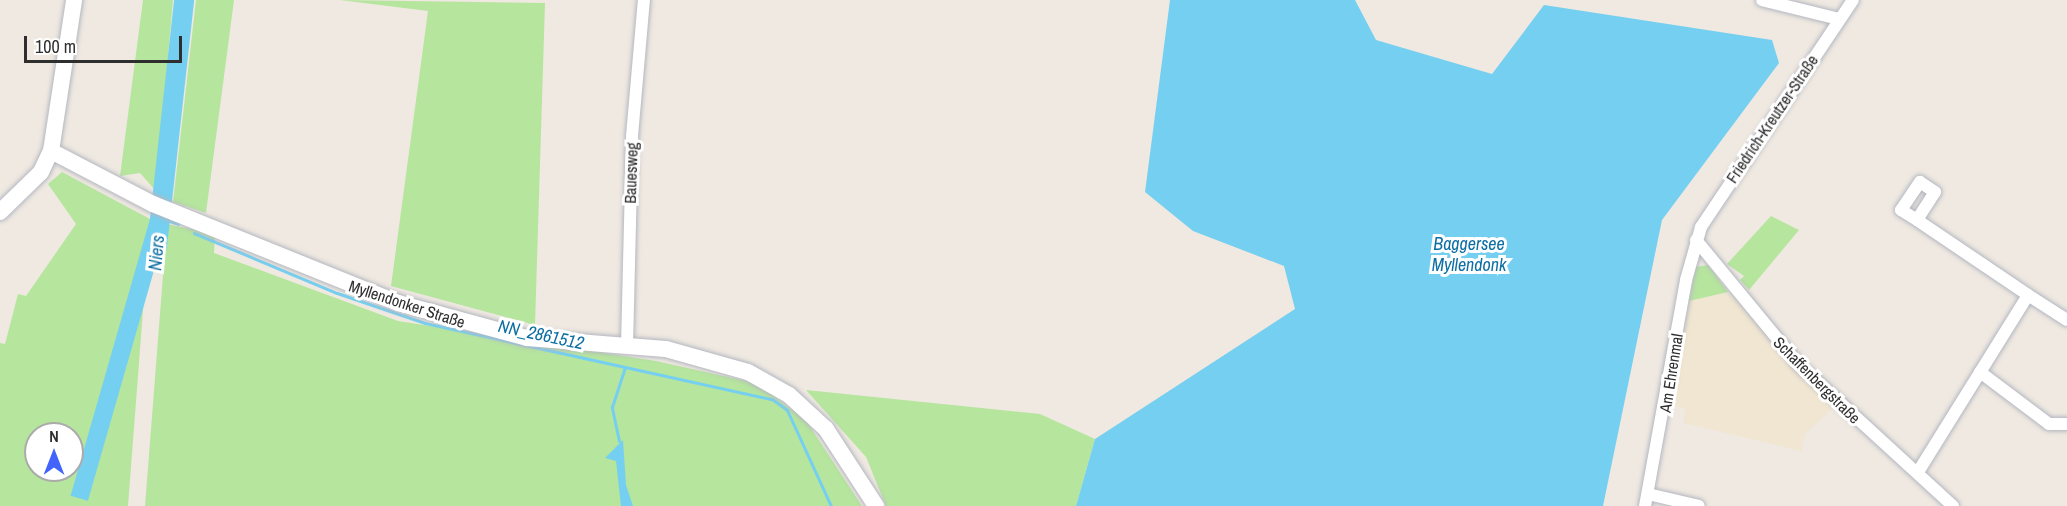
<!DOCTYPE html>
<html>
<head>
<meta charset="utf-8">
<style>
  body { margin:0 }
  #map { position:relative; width:2067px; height:506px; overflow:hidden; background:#efe9e1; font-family:"Archivo Narrow",sans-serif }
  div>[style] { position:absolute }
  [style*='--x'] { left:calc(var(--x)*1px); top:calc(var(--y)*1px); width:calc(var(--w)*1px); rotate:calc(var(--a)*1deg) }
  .education>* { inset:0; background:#f0e6d1 }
  .green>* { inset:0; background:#b6e59e }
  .water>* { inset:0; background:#75cff0; transform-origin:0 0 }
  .stream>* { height:3px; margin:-1.5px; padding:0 1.5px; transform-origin:1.5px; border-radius:1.5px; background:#75cff0 }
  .river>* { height:20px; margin:-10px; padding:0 10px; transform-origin:10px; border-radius:10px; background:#75cff0 }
  .roads { filter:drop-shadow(0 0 2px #b4b7c1) drop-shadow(0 0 2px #b4b7c1) }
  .street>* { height:12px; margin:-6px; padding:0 6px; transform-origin:6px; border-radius:6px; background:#fff }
  .secondary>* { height:16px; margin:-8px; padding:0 8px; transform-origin:8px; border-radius:8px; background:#fff }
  span { translate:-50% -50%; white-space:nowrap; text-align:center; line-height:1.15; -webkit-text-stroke:6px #fff; paint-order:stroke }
  .street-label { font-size:16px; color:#2e2e2e }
  .water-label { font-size:18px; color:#0d6fa3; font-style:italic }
  .north { position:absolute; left:24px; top:422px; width:60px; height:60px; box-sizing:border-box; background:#fff; border:2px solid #ababab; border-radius:50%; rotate:0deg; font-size:16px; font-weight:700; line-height:24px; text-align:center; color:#2e2e2e }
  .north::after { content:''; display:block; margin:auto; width:21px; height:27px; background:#4264fb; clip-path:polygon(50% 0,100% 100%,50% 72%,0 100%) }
  .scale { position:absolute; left:24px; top:36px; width:158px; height:27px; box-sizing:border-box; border:3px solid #2e2e2e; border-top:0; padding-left:8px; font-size:18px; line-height:21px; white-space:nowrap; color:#2e2e2e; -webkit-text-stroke:4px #fff; paint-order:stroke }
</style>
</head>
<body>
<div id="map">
  <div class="education">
    <i style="clip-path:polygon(1728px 292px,1832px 409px,1805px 434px,1801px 451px,1684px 423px,1685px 408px,1674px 406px,1689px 301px)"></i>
  </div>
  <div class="green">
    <i style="clip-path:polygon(143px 0,173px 0,156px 191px,140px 173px,120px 176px)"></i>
    <i style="clip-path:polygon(196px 0,234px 0,206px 213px,173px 202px)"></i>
    <i style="clip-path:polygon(340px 0,545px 3px,535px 325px,391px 286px,428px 11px)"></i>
    <i style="clip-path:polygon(evenodd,62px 172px,150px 219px,128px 506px,0 506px,0 343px,5px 344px,18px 294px,26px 296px,76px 224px,48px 184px,62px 172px,36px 434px,72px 434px,72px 470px,36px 470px,36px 434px)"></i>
    <i style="clip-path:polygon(1771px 216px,1799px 230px,1749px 290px,1740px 280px,1744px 276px,1727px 264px)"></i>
    <i style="clip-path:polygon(167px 224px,215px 234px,214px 253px,398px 321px,656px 361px,755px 383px,805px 419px,862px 506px,145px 506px)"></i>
    <i style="clip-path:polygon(1708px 265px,1728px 292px,1689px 301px,1696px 267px)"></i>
    <i style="clip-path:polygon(806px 390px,1040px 414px,1095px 439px,1076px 506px,886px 506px,866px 457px)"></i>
  </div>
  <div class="water">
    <i style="clip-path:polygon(1170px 0,1355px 0,1376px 40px,1492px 74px,1544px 5px,1772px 40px,1779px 63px,1662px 220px,1603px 506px,1076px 506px,1095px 439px,1295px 309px,1284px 266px,1193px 231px,1145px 192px)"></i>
    <i style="left:150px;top:219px;width:18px;height:288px;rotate:16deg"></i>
    <i style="clip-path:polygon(623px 440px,626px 485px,633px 506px,621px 506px,616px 461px,605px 458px)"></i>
  </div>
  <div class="stream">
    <i style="--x:160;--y:218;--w:19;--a:18"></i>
    <i style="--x:194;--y:233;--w:155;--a:22.8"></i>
    <i style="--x:337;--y:293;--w:93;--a:18.8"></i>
    <i style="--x:425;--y:323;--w:355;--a:12.4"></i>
    <i style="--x:772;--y:399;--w:19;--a:36"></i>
    <i style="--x:787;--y:410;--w:106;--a:65.4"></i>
    <i style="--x:619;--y:441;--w:35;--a:-102"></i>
    <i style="--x:612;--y:407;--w:40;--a:-72"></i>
  </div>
  <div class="river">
    <i style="--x:157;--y:246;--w:247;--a:-83.7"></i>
  </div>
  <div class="roads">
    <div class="street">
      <i style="--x:1762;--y:0;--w:79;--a:13.9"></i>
      <i style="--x:1917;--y:220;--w:19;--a:-148"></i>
      <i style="--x:1901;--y:210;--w:34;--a:-56"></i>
      <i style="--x:1920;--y:182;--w:18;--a:34"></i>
      <i style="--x:1935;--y:192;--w:33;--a:123"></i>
      <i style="--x:1917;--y:220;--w:134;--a:34"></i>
      <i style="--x:1696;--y:240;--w:162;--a:50.5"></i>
      <i style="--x:1799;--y:365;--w:209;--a:42.5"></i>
      <i style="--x:627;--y:346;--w:210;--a:-88.6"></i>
      <i style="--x:632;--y:136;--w:137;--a:-85"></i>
      <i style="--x:1980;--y:372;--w:86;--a:37"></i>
      <i style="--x:2049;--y:424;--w:18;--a:0"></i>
      <i style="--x:1918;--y:472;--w:208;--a:-58.1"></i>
      <i style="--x:2028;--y:295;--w:46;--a:32.7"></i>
      <i style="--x:1648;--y:494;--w:52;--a:13.2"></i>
      <i style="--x:1645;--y:506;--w:230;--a:-79.7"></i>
      <i style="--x:1686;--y:280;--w:55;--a:-74.2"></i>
      <i style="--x:1701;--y:227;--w:273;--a:-56.2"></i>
    </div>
    <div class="secondary">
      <i style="--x:51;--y:151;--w:115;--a:27.5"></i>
      <i style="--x:153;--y:204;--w:264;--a:22"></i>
      <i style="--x:398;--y:303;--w:134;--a:15.2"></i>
      <i style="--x:527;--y:338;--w:139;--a:4.5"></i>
      <i style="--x:666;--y:349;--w:85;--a:15.7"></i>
      <i style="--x:748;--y:372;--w:47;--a:29.3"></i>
      <i style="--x:789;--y:395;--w:50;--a:42.6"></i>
      <i style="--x:826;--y:429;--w:92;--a:57"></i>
      <i style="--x:0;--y:212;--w:57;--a:-44.3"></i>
      <i style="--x:41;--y:172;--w:23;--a:-65"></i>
      <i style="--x:51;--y:151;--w:153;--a:-81.3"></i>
    </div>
  </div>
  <div class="street-label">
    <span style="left:1772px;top:119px;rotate:-56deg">Friedrich-Kreutzer-Straße</span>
    <span style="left:631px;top:173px;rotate:-88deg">Bauesweg</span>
    <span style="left:407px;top:304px;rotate:18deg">Myllendonker Straße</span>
    <span style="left:1671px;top:373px;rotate:-81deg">Am Ehrenmal</span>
    <span style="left:1817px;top:380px;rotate:45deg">Schaffenbergstraße</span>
  </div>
  <div class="water-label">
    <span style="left:1469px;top:255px">Baggersee<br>Myllendonk</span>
    <span style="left:157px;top:253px;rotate:-85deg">Niers</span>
    <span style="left:541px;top:335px;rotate:12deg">NN_2861512</span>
  </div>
  <div class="north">N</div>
  <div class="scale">100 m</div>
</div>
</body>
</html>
